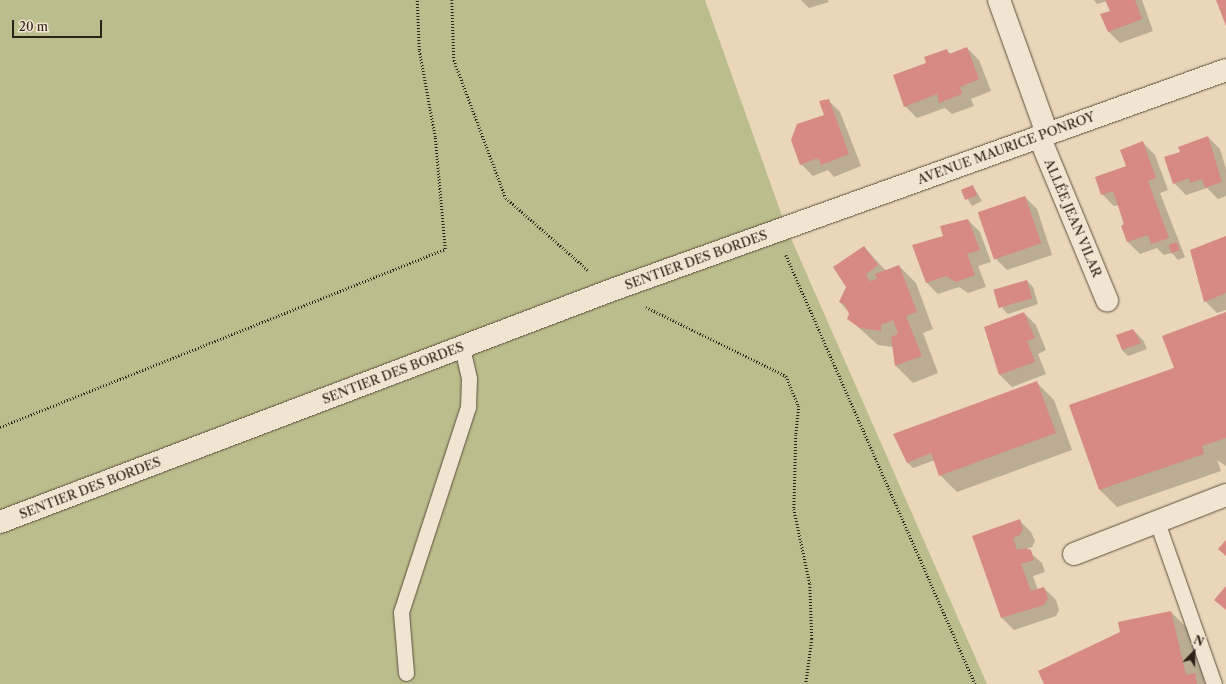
<!DOCTYPE html>
<html>
<head>
<meta charset="utf-8">
<style>
  body { margin:0 }
  #map { position:relative; width:1226px; height:684px; overflow:hidden; background:#ead7b9; font-family:"Libre Caslon Text",serif }
  div>[style] { position:absolute }
  [style*='--x'] { left:calc(var(--x)*1px); top:calc(var(--y)*1px); width:calc(var(--w)*1px); rotate:calc(var(--a)*1deg) }
  .green>* { inset:0; background:#bcbd8c }
  .shadow>* { inset:0; background:#0003 }
  .building>* { inset:0; background:#d68a83; transform-origin:0 0 }
  .path>* { height:2.5px; margin-top:-1.25px; transform-origin:0; background:repeating-linear-gradient(90deg,#2d2218 0 1px,transparent 0 3px) }
  .roads { filter:drop-shadow(0 0 1px #5c4f40) drop-shadow(0 0 1px #5c4f40) }
  .service>* { height:15px; margin:-7.5px; padding:0 7.5px; transform-origin:7.5px; border-radius:7.5px; background:#f1e5d2 }
  .minor>* { height:22px; margin:-11px; padding:0 11px; transform-origin:11px; border-radius:11px; background:#f1e5d2 }
  span { translate:-50% -50%; white-space:nowrap; text-align:center; line-height:1.15; -webkit-text-stroke:3px #f1e5d2; paint-order:stroke }
  .street-label { font-size:13px; color:#2d2218 }
  .north { position:absolute; left:1174px; top:632px; width:40px; height:40px; -webkit-text-stroke:3px #f1e5d2; paint-order:stroke; rotate:23deg; font-size:11px; font-weight:700; line-height:16px; text-align:center; color:#2d2218 }
  .north::after { content:''; display:block; margin:auto; width:14px; height:18px; background:#2d2218; clip-path:polygon(50% 0,100% 100%,50% 72%,0 100%) }
  .scale { position:absolute; left:12px; top:20px; width:90px; height:18px; box-sizing:border-box; border:2px solid #2d2218; border-top:0; padding-left:5px; font-size:12px; line-height:14px; white-space:nowrap; color:#2d2218; -webkit-text-stroke:3px #f1e5d2; paint-order:stroke }
</style>
</head>
<body>
<div id="map">
  <div class="green">
    <i style="clip-path:polygon(0 0,705px 0,786px 227px,987px 684px,0 684px)"></i>
  </div>
  <div class="shadow">
    <i style="clip-path:polygon(801px 0,828px 0,829px 2px,809px 8px)"></i>
    <i style="clip-path:polygon(1094px 0,1142px 0,1153px 31px,1120px 43px,1108px 31px,1111px 12px,1107px 1px,1097px 4px)"></i>
    <i style="clip-path:polygon(967px 48px,979px 60px,991px 91px,971px 99px,974px 106px,952px 114px,945px 108px,917px 118px,905px 106px,927px 63px,946px 50px,951px 54px)"></i>
    <i style="clip-path:polygon(828px 100px,840px 112px,861px 166px,834px 177px,828px 170px,813px 176px,801px 164px,825px 116px)"></i>
    <i style="clip-path:polygon(1208px 137px,1220px 149px,1226px 169px,1226px 196px,1218px 199px,1207px 188px,1186px 195px,1174px 183px,1181px 152px)"></i>
    <i style="clip-path:polygon(1143px 143px,1155px 155px,1168px 190px,1160px 193px,1185px 257px,1178px 260px,1172px 253px,1164px 255px,1157px 248px,1140px 254px,1128px 242px,1119px 205px,1114px 206px,1102px 194px,1126px 167px)"></i>
    <i style="clip-path:polygon(973px 186px,982px 201px,972px 206px,962px 190px)"></i>
    <i style="clip-path:polygon(1025px 197px,1037px 209px,1052px 255px,1007px 270px,995px 258px)"></i>
    <i style="clip-path:polygon(968px 220px,980px 232px,991px 262px,978px 266px,986px 287px,968px 293px,959px 287px,938px 294px,926px 282px,945px 237px)"></i>
    <i style="clip-path:polygon(1226px 238px,1226px 310px,1217px 313px,1205px 301px)"></i>
    <i style="clip-path:polygon(864px 247px,886px 271px,899px 266px,916px 283px,933px 329px,923px 333px,938px 373px,913px 383px,896px 366px,893px 347px,878px 345px,848px 318px,850px 314px,840px 302px)"></i>
    <i style="clip-path:polygon(1027px 281px,1033px 287px,1038px 304px,1008px 314px,1002px 308px)"></i>
    <i style="clip-path:polygon(1024px 313px,1036px 325px,1046px 350px,1038px 354px,1046px 374px,1012px 387px,1000px 375px,985px 328px)"></i>
    <i style="clip-path:polygon(1226px 313px,1226px 466px,1217px 460px,1221px 471px,1117px 507px,1100px 490px,1071px 406px,1175px 368px)"></i>
    <i style="clip-path:polygon(1133px 330px,1143px 340px,1147px 349px,1128px 356px,1122px 350px)"></i>
    <i style="clip-path:polygon(1037px 383px,1054px 400px,1072px 450px,957px 492px,940px 475px,935px 460px,913px 468px,907px 462px)"></i>
    <i style="clip-path:polygon(1019px 520px,1031px 532px,1035px 541px,1032px 547px,1026px 549px,1042px 563px,1045px 572px,1033px 576px,1038px 590px,1044px 588px,1056px 600px,1059px 610px,1056px 616px,1014px 630px,1002px 618px,974px 537px)"></i>
    <i style="clip-path:polygon(1171px 612px,1192px 633px,1205px 684px,1045px 684px)"></i>
  </div>
  <div class="building">
    <i style="clip-path:polygon(1105px 0,1135px 0,1142px 19px,1108px 32px,1100px 14px,1110px 11px)"></i>
    <i style="clip-path:polygon(1216px 0,1226px 0,1226px 26px)"></i>
    <i style="clip-path:polygon(967px 47px,979px 79px,960px 87px,962px 94px,939px 103px,937px 94px,904px 107px,893px 75px,926px 63px,924px 57px,947px 49px,949px 54px)"></i>
    <i style="clip-path:polygon(829px 99px,849px 154px,821px 165px,818px 158px,800px 165px,791px 140px,797px 124px,824px 115px,819px 101px)"></i>
    <i style="clip-path:polygon(1208px 136px,1222px 182px,1205px 188px,1202px 179px,1190px 183px,1189px 178px,1173px 184px,1164px 157px,1180px 152px,1178px 147px)"></i>
    <i style="clip-path:polygon(1143px 141px,1156px 178px,1148px 181px,1169px 238px,1151px 244px,1148px 235px,1127px 242px,1121px 226px,1124px 224px,1113px 191px,1101px 195px,1095px 177px,1126px 166px,1120px 150px)"></i>
    <i style="left:973px;top:185px;width:11px;height:13px;rotate:68deg"></i>
    <i style="left:1025px;top:196px;width:50px;height:50px;rotate:71deg"></i>
    <i style="clip-path:polygon(968px 219px,980px 250px,967px 254px,975px 275px,956px 282px,946px 276px,926px 283px,912px 245px,943px 236px,940px 226px)"></i>
    <i style="clip-path:polygon(1226px 236px,1226px 293px,1204px 302px,1190px 250px)"></i>
    <i style="left:1177px;top:242px;width:9px;height:9px;rotate:72deg"></i>
    <i style="clip-path:polygon(864px 246px,878px 265px,866px 274px,869px 281px,877px 279px,875px 274px,899px 265px,917px 312px,906px 316px,922px 356px,895px 366px,891px 337px,898px 334px,893px 320px,881px 325px,881px 331px,860px 328px,847px 319px,849px 314px,845px 305px,839px 302px,846px 287px,833px 267px)"></i>
    <i style="left:1027px;top:280px;width:19px;height:35px;rotate:74deg"></i>
    <i style="clip-path:polygon(1024px 312px,1035px 338px,1027px 341px,1035px 362px,999px 375px,984px 327px)"></i>
    <i style="clip-path:polygon(1226px 312px,1226px 438px,1202px 446px,1204px 454px,1099px 490px,1069px 405px,1174px 368px,1162px 336px)"></i>
    <i style="clip-path:polygon(1133px 329px,1141px 343px,1122px 350px,1116px 335px)"></i>
    <i style="clip-path:polygon(1037px 381px,1056px 433px,939px 476px,931px 453px,907px 463px,893px 434px)"></i>
    <i style="clip-path:polygon(1020px 519px,1023px 529px,1020px 535px,1013px 538px,1017px 550px,1025px 548px,1031px 550px,1034px 560px,1021px 564px,1031px 591px,1044px 587px,1048px 598px,1044px 605px,1001px 618px,972px 536px)"></i>
    <i style="clip-path:polygon(1226px 540px,1226px 556px,1218px 549px)"></i>
    <i style="clip-path:polygon(1226px 586px,1226px 610px,1214px 600px)"></i>
    <i style="clip-path:polygon(1171px 611px,1186px 675px,1195px 673px,1197px 684px,1044px 684px,1038px 671px,1120px 632px,1118px 622px)"></i>
  </div>
  <div class="path">
    <i style="--x:452;--y:0;--w:60;--a:88.1"></i>
    <i style="--x:454;--y:60;--w:147;--a:69.4"></i>
    <i style="--x:506;--y:198;--w:109;--a:41.3"></i>
    <i style="--x:786;--y:255;--w:469;--a:66.2"></i>
    <i style="--x:646;--y:307;--w:156;--a:26.2"></i>
    <i style="--x:786;--y:376;--w:33;--a:67"></i>
    <i style="--x:799;--y:406;--w:29;--a:96"></i>
    <i style="--x:796;--y:435;--w:74;--a:91.5"></i>
    <i style="--x:794;--y:509;--w:77;--a:78"></i>
    <i style="--x:810;--y:584;--w:55;--a:87.9"></i>
    <i style="--x:812;--y:639;--w:45;--a:97.6"></i>
    <i style="--x:0;--y:427;--w:479;--a:-21.8"></i>
    <i style="--x:445;--y:249;--w:112;--a:-95.1"></i>
    <i style="--x:435;--y:137;--w:88;--a:-100.4"></i>
    <i style="--x:419;--y:50;--w:50;--a:-92.3"></i>
  </div>
  <div class="roads">
    <div class="service">
      <i style="--x:1157;--y:522;--w:172;--a:70.6"></i>
      <i style="--x:406;--y:673;--w:61;--a:-94.7"></i>
      <i style="--x:401;--y:612;--w:216;--a:-71.9"></i>
      <i style="--x:468;--y:407;--w:29;--a:-88"></i>
      <i style="--x:469;--y:378;--w:32;--a:-103"></i>
    </div>
    <div class="minor">
      <i style="--x:999;--y:0;--w:141;--a:70.2"></i>
      <i style="--x:1039;--y:136;--w:178;--a:67.5"></i>
      <i style="--x:0;--y:522;--w:654;--a:-20.76"></i>
      <i style="--x:612;--y:290;--w:652;--a:-19.71"></i>
      <i style="--x:1074;--y:554;--w:163;--a:-21.2"></i>
    </div>
  </div>
  <div class="street-label">
    <span style="left:1006px;top:148px;rotate:-20deg">AVENUE MAURICE PONROY</span>
    <span style="left:1073px;top:218px;rotate:67deg">ALLÉE JEAN VILAR</span>
    <span style="left:696px;top:260px;rotate:-20deg">SENTIER DES BORDES</span>
    <span style="left:393px;top:373px;rotate:-21deg">SENTIER DES BORDES</span>
    <span style="left:90px;top:488px;rotate:-21deg">SENTIER DES BORDES</span>
  </div>
  <div class="north">N</div>
  <div class="scale">20 m</div>
</div>
</body>
</html>
